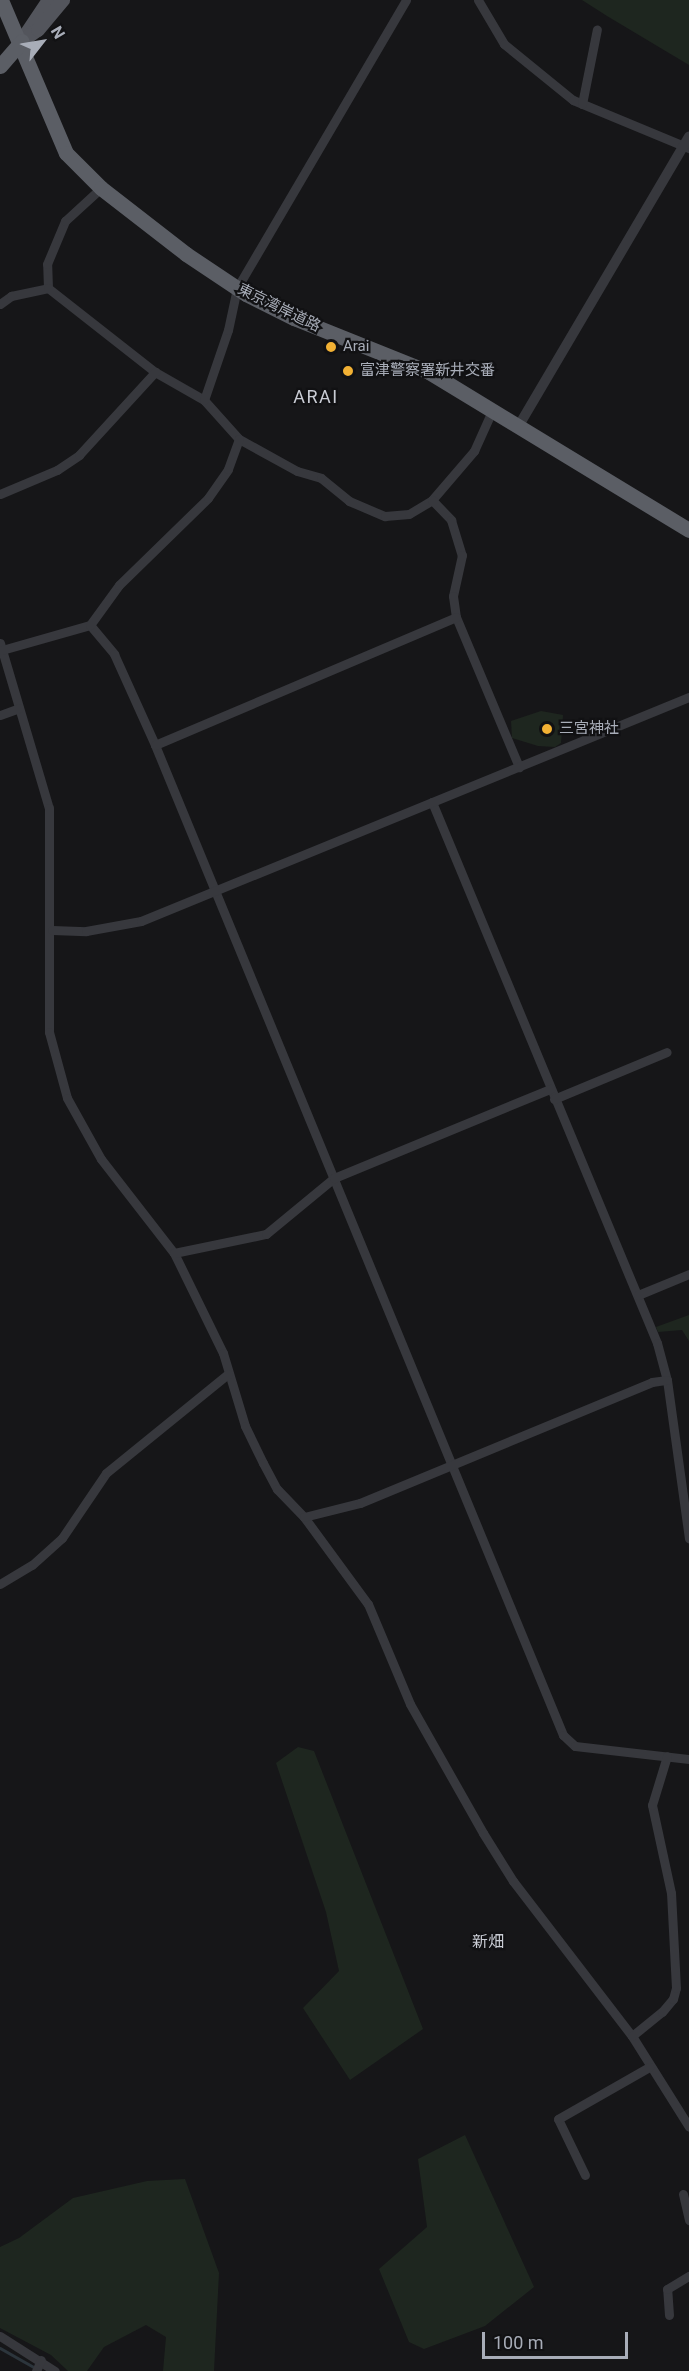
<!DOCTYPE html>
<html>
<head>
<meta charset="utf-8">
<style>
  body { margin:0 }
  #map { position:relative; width:689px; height:2371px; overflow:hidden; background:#161618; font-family:Roboto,"Noto Sans JP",sans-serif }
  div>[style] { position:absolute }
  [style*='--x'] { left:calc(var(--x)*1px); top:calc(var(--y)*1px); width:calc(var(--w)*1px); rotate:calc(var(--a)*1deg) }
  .green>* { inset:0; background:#1e261f }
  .stream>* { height:3px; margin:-1.5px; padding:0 1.5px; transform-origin:1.5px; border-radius:1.5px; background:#2c353c }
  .minor>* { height:9px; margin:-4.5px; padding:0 4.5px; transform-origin:4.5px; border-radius:4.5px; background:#37383d }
  .tertiary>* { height:10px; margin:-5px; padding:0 5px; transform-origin:5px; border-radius:5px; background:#37383d }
  .primary>* { height:14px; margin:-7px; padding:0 7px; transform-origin:7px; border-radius:7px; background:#53555c }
  .trunk>* { height:15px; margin:-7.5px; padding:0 7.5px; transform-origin:7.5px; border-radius:7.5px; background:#5b5e65 }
  .dots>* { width:16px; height:16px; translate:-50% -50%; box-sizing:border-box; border:3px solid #111113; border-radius:50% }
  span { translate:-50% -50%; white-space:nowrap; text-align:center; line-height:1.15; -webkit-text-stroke:4.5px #111113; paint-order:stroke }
  .street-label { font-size:15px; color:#a8adb8 }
  .poi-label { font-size:15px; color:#a8adb8 }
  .left { translate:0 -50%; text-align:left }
  .neighbourhood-label { font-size:16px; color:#c9ccd4 }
  .quarter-label { font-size:18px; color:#c9ccd4; letter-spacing:1.5px }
  .north { position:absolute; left:12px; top:12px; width:60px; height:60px; -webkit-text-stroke:4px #111113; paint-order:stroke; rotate:59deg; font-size:16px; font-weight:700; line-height:24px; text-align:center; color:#a8adb8 }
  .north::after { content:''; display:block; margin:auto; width:21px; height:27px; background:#a8adb8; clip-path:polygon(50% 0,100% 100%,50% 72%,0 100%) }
  .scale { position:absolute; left:482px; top:2332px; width:146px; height:27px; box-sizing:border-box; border:3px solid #a8adb8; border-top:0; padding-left:8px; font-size:18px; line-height:21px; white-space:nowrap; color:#a8adb8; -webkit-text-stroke:4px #111113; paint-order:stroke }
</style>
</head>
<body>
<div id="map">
  <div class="green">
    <i style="clip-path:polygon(582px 0,689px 0,689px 65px,607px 16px)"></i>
    <i style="clip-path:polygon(541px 711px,563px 715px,561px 743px,555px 747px,538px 746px,512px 738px,511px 721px)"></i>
    <i style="clip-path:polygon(689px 1315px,689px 1341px,682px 1330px,658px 1332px,656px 1327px)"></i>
    <i style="clip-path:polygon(298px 1747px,314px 1751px,423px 2029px,350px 2080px,303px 2008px,339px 1971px,326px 1912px,276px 1763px)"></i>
    <i style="clip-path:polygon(465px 2135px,534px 2287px,485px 2326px,424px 2349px,409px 2342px,379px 2269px,427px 2227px,418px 2159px)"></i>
    <i style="clip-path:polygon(185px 2179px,219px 2273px,214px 2371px,163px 2371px,166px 2337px,146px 2325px,104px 2347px,87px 2371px,68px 2371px,51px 2355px,0 2328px,0 2247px,19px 2238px,73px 2198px,147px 2181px)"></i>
  </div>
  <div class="stream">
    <i style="--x:0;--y:2348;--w:40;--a:29.7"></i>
  </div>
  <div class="minor">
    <i style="--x:478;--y:0;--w:51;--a:59.4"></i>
    <i style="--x:504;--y:44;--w:89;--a:39.1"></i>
    <i style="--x:573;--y:100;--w:126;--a:22.5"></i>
    <i style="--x:582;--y:104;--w:76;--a:-78.7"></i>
    <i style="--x:48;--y:288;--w:24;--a:-92"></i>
    <i style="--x:47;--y:264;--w:47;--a:-67.3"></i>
    <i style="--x:65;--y:221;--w:49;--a:-42.5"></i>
    <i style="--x:0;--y:304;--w:14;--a:-36"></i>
    <i style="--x:11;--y:296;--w:38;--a:-12"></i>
    <i style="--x:48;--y:288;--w:136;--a:38.1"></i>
    <i style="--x:155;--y:372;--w:56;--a:29.7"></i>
    <i style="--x:204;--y:400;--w:52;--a:48.1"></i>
    <i style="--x:239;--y:439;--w:66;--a:28.9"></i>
    <i style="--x:297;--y:471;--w:25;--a:16"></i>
    <i style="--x:321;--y:478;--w:36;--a:39"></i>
    <i style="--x:349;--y:501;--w:39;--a:23"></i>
    <i style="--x:385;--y:516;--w:24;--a:-5"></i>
    <i style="--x:409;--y:514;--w:27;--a:-31"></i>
    <i style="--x:432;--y:500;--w:65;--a:-49.4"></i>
    <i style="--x:474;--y:451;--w:44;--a:-65.8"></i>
    <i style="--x:204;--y:400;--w:74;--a:-71.1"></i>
    <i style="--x:228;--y:330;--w:43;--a:-77.9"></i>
    <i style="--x:237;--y:288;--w:334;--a:-59.6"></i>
    <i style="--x:0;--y:494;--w:62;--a:-22.8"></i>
    <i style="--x:57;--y:470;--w:27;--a:-34"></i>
    <i style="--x:79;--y:455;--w:113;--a:-47.5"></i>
    <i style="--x:432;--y:500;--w:28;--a:46"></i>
    <i style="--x:451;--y:520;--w:37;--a:73"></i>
    <i style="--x:462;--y:555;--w:42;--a:102.4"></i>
    <i style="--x:453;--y:596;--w:21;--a:82"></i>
    <i style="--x:456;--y:617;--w:163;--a:67.2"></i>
    <i style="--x:90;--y:625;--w:38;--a:50"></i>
    <i style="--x:114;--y:654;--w:100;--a:65.7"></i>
    <i style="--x:155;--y:745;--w:1071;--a:67.6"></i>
    <i style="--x:563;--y:1735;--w:16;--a:43"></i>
    <i style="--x:575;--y:1746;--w:115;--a:6.5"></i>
    <i style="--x:0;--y:643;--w:172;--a:73.5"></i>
    <i style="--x:49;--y:808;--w:224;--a:90"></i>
    <i style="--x:49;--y:1032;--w:68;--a:74.7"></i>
    <i style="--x:67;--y:1098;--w:70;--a:60.9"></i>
    <i style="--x:101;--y:1159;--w:119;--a:52.2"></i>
    <i style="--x:174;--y:1253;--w:111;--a:63.9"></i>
    <i style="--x:223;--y:1353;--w:76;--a:73.2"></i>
    <i style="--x:245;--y:1426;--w:41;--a:64.1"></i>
    <i style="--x:263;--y:1463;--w:30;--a:62"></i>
    <i style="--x:277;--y:1489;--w:39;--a:46"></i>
    <i style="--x:304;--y:1517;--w:108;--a:53.7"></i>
    <i style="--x:368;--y:1604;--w:108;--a:67.2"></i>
    <i style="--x:410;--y:1704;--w:148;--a:60.5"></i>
    <i style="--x:483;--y:1833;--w:57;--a:58"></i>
    <i style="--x:513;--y:1881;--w:195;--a:52.5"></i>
    <i style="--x:632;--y:2036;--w:107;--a:57.9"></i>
    <i style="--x:2;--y:650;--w:91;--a:-15.9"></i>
    <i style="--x:90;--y:625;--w:49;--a:-54.1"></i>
    <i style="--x:119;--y:585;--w:124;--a:-44.3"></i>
    <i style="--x:208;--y:498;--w:35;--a:-55"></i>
    <i style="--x:228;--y:469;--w:32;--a:-70"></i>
    <i style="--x:0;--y:715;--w:20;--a:-20"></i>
    <i style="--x:155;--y:745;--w:327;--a:-23"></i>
    <i style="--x:432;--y:802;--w:586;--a:67.42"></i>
    <i style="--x:657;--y:1343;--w:38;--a:75"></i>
    <i style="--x:667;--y:1380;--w:160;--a:82.1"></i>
    <i style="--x:52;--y:930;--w:34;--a:2"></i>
    <i style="--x:86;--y:931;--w:56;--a:-10.3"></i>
    <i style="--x:141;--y:921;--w:592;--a:-22.23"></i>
    <i style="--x:554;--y:1099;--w:122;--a:-22.6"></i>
    <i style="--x:174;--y:1253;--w:94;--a:-11.7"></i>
    <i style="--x:266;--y:1234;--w:88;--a:-39.5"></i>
    <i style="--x:334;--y:1178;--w:234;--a:-22.4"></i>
    <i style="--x:638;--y:1295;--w:55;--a:-22.4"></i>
    <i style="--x:304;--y:1517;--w:58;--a:-14"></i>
    <i style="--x:360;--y:1503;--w:316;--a:-22.5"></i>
    <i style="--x:652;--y:1382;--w:15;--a:-8"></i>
    <i style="--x:0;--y:1584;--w:37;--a:-31"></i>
    <i style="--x:32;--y:1565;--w:40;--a:-42"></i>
    <i style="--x:62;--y:1538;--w:78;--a:-55.9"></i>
    <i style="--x:106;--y:1473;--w:157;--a:-39.1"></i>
    <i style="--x:632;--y:2036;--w:38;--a:-39"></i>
    <i style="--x:662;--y:2012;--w:17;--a:-50"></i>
    <i style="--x:673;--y:1999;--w:11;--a:-75"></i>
    <i style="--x:676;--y:1988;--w:95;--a:-93"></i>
    <i style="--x:671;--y:1893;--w:90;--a:-102.2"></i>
    <i style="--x:652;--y:1805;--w:51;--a:-73"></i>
    <i style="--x:585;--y:2175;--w:62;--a:-115.7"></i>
    <i style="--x:558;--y:2119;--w:105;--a:-29.7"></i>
    <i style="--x:683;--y:2194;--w:27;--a:77"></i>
    <i style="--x:669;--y:2315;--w:26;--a:-94"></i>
    <i style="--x:667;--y:2289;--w:26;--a:-31"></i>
    <i style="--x:0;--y:2336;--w:65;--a:32.5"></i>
    <i style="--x:36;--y:2371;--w:12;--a:-66"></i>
  </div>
  <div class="tertiary">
    <i style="--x:518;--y:427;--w:337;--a:-59.5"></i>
  </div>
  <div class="primary">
    <i style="--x:23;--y:39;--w:47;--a:-56.3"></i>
    <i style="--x:22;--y:41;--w:19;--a:-35"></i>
    <i style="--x:38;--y:30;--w:39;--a:-50"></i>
  </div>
  <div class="trunk">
    <i style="--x:1;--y:0;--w:166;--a:67"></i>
    <i style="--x:66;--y:153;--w:49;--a:45"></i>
    <i style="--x:101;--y:188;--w:108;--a:37.8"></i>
    <i style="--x:186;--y:254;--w:72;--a:33.7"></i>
    <i style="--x:246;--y:294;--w:54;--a:26.6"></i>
    <i style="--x:294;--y:318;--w:145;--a:21.8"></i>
    <i style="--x:429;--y:372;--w:304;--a:31.3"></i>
    <i style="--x:0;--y:66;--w:33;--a:-49"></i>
  </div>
  <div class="dots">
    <i style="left:331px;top:347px;background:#f2b134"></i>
    <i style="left:348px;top:371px;background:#f2b134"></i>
    <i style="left:547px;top:729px;background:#f2b134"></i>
  </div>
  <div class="street-label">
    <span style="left:279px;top:308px;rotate:26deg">東京湾岸道路</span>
  </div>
  <div class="poi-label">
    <span class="left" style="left:343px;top:347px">Arai</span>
    <span class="left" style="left:360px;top:371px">富津警察署新井交番</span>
    <span class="left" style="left:559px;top:729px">三宮神社</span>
  </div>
  <div class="neighbourhood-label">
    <span style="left:488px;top:1942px">新畑</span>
  </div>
  <div class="quarter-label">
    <span style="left:316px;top:397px">ARAI</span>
  </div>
  <div class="north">N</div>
  <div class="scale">100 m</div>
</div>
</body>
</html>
